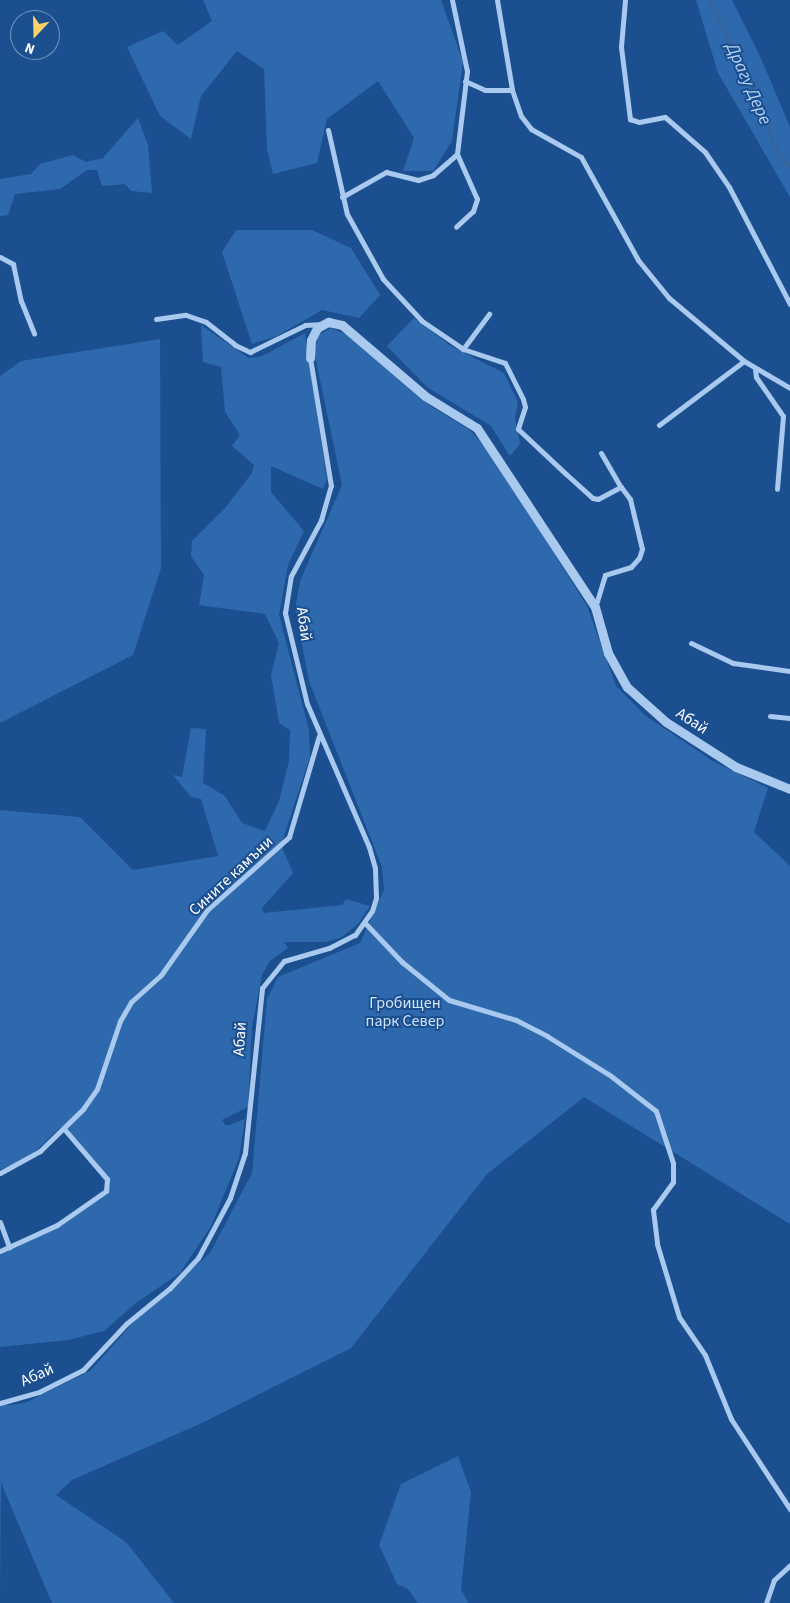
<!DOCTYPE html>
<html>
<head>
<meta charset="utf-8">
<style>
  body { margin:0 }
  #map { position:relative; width:790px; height:1603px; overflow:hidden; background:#1b4f8f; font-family:"Source Sans 3",sans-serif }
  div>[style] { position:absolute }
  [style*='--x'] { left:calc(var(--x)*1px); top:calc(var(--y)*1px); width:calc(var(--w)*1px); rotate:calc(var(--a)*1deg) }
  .green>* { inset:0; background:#2e69ad }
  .stream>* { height:2px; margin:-1px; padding:0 1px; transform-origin:1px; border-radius:1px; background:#3c6290 }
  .minor>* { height:5px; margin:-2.5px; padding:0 2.5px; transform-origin:2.5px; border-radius:2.5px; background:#a9c9ee }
  .tertiary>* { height:9px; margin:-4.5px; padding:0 4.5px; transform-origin:4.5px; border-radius:4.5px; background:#a9c9ee }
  span { translate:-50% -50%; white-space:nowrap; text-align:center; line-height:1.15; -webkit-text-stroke:4px #1b4f8f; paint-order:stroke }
  .street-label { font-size:16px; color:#fff }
  .park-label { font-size:16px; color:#cfe3fa }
  .water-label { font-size:18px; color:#b5d3f5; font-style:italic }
  .north { position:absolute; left:10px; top:10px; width:50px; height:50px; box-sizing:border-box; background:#1b4f8f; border:1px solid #7695bc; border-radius:50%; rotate:201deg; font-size:14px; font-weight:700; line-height:20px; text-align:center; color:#fff }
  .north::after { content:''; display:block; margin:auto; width:18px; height:22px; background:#ffd166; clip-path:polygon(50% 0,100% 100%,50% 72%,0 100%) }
</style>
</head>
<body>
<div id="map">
  <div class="green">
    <i style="clip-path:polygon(203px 0,441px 0,463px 62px,452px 141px,433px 171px,403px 171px,414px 138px,378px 81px,327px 119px,317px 163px,273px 174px,267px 149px,264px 69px,237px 51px,201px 96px,191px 139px,160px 116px,127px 47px,163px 31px,178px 45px,212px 21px)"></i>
    <i style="clip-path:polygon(696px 0,732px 0,760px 56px,790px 127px,790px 197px,718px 73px)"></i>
    <i style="clip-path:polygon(138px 118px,148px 145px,152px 193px,131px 191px,125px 184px,102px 186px,97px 170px,87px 170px,60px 189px,15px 194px,8px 215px,0 216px,0 179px,31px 174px,40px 164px,73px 155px,86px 162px,103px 158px)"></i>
    <i style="clip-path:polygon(236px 230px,312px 230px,351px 248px,380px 295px,359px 318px,322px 310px,277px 336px,252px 344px,222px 252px)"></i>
    <i style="clip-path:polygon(414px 318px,451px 346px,504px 373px,518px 402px,515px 418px,520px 444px,510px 456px,491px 426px,427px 387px,387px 346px)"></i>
    <i style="clip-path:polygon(201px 325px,249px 358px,262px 356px,305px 333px,327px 480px,323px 489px,271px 466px,271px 492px,304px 531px,288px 565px,279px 615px,309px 730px,310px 757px,281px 845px,293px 873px,262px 908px,264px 913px,342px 905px,346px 899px,370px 906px,358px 924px,342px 937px,326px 942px,284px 942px,288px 948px,270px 961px,262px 975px,252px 1027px,248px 1107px,222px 1120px,226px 1126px,245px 1119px,239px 1158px,211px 1226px,180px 1273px,136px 1303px,104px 1331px,68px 1340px,0 1347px,0 1254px,60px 1227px,106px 1191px,107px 1179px,61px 1127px,28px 1158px,0 1170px,0 810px,80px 817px,133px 870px,218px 856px,201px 799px,191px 797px,173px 775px,182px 777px,191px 728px,206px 729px,203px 783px,225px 796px,242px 823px,265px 831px,279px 801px,289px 761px,290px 730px,279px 723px,271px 675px,279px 643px,265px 614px,199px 605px,204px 575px,191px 556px,192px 541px,225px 508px,252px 473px,254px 465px,232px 446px,240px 435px,225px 412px,221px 367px,203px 362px)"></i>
    <i style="clip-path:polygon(331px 328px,352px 337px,432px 407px,470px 430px,492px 455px,587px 606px,616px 686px,646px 716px,711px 760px,768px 788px,754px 832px,790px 866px,790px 1224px,584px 1097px,487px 1174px,351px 1348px,202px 1423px,72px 1480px,56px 1495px,126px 1542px,174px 1603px,52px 1603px,1px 1483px,0 1593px,0 1406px,25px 1403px,90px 1371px,133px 1323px,210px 1253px,252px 1173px,267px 999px,278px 977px,360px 943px,384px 890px,382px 867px,309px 681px,295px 609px,300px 581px,342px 485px,314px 351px,319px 335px)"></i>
    <i style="clip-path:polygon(160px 339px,161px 568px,133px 655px,0 723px,0 376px,21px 361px)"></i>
    <i style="clip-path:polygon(458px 1456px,471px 1492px,461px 1589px,468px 1603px,418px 1603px,408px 1589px,397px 1584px,379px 1545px,401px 1484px)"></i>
  </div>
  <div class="stream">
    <i style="--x:709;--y:0;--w:85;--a:62.8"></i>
    <i style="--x:748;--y:76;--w:79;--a:68.6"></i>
    <i style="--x:777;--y:150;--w:21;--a:51"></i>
  </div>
  <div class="minor">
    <i style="--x:452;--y:0;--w:73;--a:78.1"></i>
    <i style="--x:467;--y:71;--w:84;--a:96.9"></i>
    <i style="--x:457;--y:154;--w:49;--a:66"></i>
    <i style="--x:477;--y:199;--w:13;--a:108"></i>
    <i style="--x:473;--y:211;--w:23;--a:137"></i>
    <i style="--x:497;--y:0;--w:91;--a:80.5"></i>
    <i style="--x:512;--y:90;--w:28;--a:71"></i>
    <i style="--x:521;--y:116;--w:16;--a:52"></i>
    <i style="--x:531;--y:129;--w:57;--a:29.2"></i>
    <i style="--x:581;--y:157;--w:118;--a:61"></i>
    <i style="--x:638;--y:260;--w:49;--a:50.8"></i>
    <i style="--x:669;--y:298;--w:98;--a:40"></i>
    <i style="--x:744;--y:361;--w:53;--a:30.4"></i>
    <i style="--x:625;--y:0;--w:47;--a:94.9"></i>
    <i style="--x:621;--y:47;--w:73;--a:82.9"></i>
    <i style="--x:630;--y:119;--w:9;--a:18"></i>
    <i style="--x:639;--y:122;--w:26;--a:-11"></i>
    <i style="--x:665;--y:117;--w:53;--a:41.2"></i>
    <i style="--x:705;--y:152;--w:42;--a:55.6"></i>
    <i style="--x:729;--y:187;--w:132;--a:62.5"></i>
    <i style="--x:465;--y:81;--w:22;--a:24"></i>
    <i style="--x:485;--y:90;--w:27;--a:0"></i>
    <i style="--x:328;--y:130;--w:86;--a:77.3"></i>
    <i style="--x:347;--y:214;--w:74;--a:61"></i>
    <i style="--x:383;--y:279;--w:57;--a:47.1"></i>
    <i style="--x:422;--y:321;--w:50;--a:34.3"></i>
    <i style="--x:463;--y:349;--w:44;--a:18.4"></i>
    <i style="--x:505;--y:363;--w:40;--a:63.4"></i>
    <i style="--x:523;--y:399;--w:8;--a:76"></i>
    <i style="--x:525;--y:407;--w:23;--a:108"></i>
    <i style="--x:518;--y:429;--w:66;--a:43.2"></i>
    <i style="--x:566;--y:474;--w:36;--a:42"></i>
    <i style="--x:593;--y:498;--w:5;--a:11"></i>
    <i style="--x:598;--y:499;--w:26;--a:-28"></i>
    <i style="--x:621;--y:487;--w:15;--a:53"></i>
    <i style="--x:630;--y:499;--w:51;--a:76.5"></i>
    <i style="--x:642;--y:549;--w:9;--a:108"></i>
    <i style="--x:639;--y:558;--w:12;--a:132"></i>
    <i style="--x:631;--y:567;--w:27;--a:163"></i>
    <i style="--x:605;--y:575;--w:34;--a:107"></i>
    <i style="--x:342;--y:197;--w:51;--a:-29.6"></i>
    <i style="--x:386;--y:172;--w:33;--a:14"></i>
    <i style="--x:418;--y:180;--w:16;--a:-18"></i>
    <i style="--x:433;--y:175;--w:32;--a:-41"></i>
    <i style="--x:0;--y:257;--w:15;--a:28"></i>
    <i style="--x:13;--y:264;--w:38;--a:78"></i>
    <i style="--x:21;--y:301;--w:35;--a:68"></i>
    <i style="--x:156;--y:319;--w:30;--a:-8"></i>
    <i style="--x:186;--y:315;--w:21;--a:19"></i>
    <i style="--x:206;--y:322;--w:37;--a:38"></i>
    <i style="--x:235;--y:345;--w:17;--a:25"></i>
    <i style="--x:250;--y:352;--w:61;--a:-26.1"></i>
    <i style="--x:305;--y:325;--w:17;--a:-3"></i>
    <i style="--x:463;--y:349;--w:44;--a:-53.4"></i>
    <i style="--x:755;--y:369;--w:8;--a:83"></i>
    <i style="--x:756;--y:377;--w:47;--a:55.3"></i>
    <i style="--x:783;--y:416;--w:73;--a:94.7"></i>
    <i style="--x:659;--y:425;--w:106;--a:-37"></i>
    <i style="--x:601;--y:453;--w:39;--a:60"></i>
    <i style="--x:691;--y:643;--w:47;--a:25.5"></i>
    <i style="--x:733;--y:663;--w:58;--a:8"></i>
    <i style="--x:770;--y:716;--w:20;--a:6"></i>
    <i style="--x:365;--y:923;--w:54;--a:46.5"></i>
    <i style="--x:402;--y:962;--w:60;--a:39"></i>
    <i style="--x:449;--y:1000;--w:70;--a:16.6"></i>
    <i style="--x:516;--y:1020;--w:35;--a:27"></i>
    <i style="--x:547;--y:1036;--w:75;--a:32"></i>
    <i style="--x:611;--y:1076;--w:57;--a:37.9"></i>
    <i style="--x:656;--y:1111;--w:55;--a:71.9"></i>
    <i style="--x:673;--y:1163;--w:19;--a:90"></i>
    <i style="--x:673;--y:1182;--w:34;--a:126"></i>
    <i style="--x:653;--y:1210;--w:34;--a:83"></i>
    <i style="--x:657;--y:1244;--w:76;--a:73.2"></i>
    <i style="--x:679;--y:1317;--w:46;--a:55.6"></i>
    <i style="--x:705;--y:1355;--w:69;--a:67.9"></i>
    <i style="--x:731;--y:1419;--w:108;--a:56.8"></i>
    <i style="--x:0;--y:1173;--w:46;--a:-28.8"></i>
    <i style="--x:40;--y:1151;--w:60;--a:-44.3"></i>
    <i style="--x:83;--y:1109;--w:24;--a:-55"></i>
    <i style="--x:97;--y:1089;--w:72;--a:-71.3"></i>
    <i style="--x:120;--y:1021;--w:22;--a:-60"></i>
    <i style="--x:131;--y:1002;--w:40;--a:-42"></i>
    <i style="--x:161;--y:975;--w:80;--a:-54.7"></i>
    <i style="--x:207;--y:910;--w:110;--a:-41.7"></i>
    <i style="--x:289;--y:837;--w:105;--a:-73.5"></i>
    <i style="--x:0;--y:1222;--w:27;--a:70"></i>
    <i style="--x:0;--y:1251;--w:63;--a:-24.5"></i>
    <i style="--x:57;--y:1225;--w:60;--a:-34.8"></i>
    <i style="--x:106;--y:1191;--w:12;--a:-85"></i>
    <i style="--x:107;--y:1179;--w:65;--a:-130.6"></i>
    <i style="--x:0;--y:1403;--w:41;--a:-15.8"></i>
    <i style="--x:39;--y:1392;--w:49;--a:-26.6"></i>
    <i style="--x:83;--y:1370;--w:63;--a:-46.9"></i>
    <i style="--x:126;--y:1324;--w:57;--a:-39.3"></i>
    <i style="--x:170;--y:1288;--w:41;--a:-47"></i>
    <i style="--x:198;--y:1258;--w:68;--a:-61.9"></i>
    <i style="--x:230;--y:1198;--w:47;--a:-71.6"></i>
    <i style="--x:245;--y:1153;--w:166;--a:-84.1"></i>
    <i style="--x:262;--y:988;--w:35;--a:-51"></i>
    <i style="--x:284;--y:961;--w:47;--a:-16.1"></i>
    <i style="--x:329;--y:948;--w:29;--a:-27"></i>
    <i style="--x:355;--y:935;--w:29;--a:-55"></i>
    <i style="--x:372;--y:911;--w:14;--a:-73"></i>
    <i style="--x:376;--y:898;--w:30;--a:-92"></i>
    <i style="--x:375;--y:868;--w:22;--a:-106"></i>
    <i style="--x:369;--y:847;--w:156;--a:-113.4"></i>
    <i style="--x:307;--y:704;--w:94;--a:-103.6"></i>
    <i style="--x:285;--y:613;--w:37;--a:-81"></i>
    <i style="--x:291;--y:576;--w:64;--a:-61.8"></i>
    <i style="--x:321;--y:520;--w:35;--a:-74"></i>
    <i style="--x:331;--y:486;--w:130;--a:-99.3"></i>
    <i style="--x:766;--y:1603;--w:24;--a:-71"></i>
    <i style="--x:774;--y:1580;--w:22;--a:-43"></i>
  </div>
  <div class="tertiary">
    <i style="--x:310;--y:358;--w:18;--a:-87"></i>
    <i style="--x:311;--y:340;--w:13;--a:-63"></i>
    <i style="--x:317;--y:328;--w:13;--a:-29"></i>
    <i style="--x:328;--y:322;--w:14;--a:12"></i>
    <i style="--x:342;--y:325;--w:109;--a:40.5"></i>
    <i style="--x:425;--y:396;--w:61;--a:31.6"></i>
    <i style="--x:477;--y:428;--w:214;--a:56.6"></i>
    <i style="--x:595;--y:607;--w:48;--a:74.2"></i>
    <i style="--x:608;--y:653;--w:39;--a:61"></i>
    <i style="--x:627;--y:687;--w:52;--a:41.9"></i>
    <i style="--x:666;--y:722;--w:83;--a:32.7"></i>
    <i style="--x:736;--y:767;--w:58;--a:22.2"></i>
  </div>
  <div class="street-label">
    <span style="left:304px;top:624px;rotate:82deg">Абай</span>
    <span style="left:692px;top:721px;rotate:33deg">Абай</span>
    <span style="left:231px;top:876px;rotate:-43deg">Сините камъни</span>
    <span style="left:240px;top:1039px;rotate:-86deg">Абай</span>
    <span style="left:37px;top:1375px;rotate:-24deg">Абай</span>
  </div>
  <div class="park-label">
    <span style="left:405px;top:1012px">Гробищен<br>парк Север</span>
  </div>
  <div class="water-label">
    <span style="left:748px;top:84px;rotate:66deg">Драгу Дере</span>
  </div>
  <div class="north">N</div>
</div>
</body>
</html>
